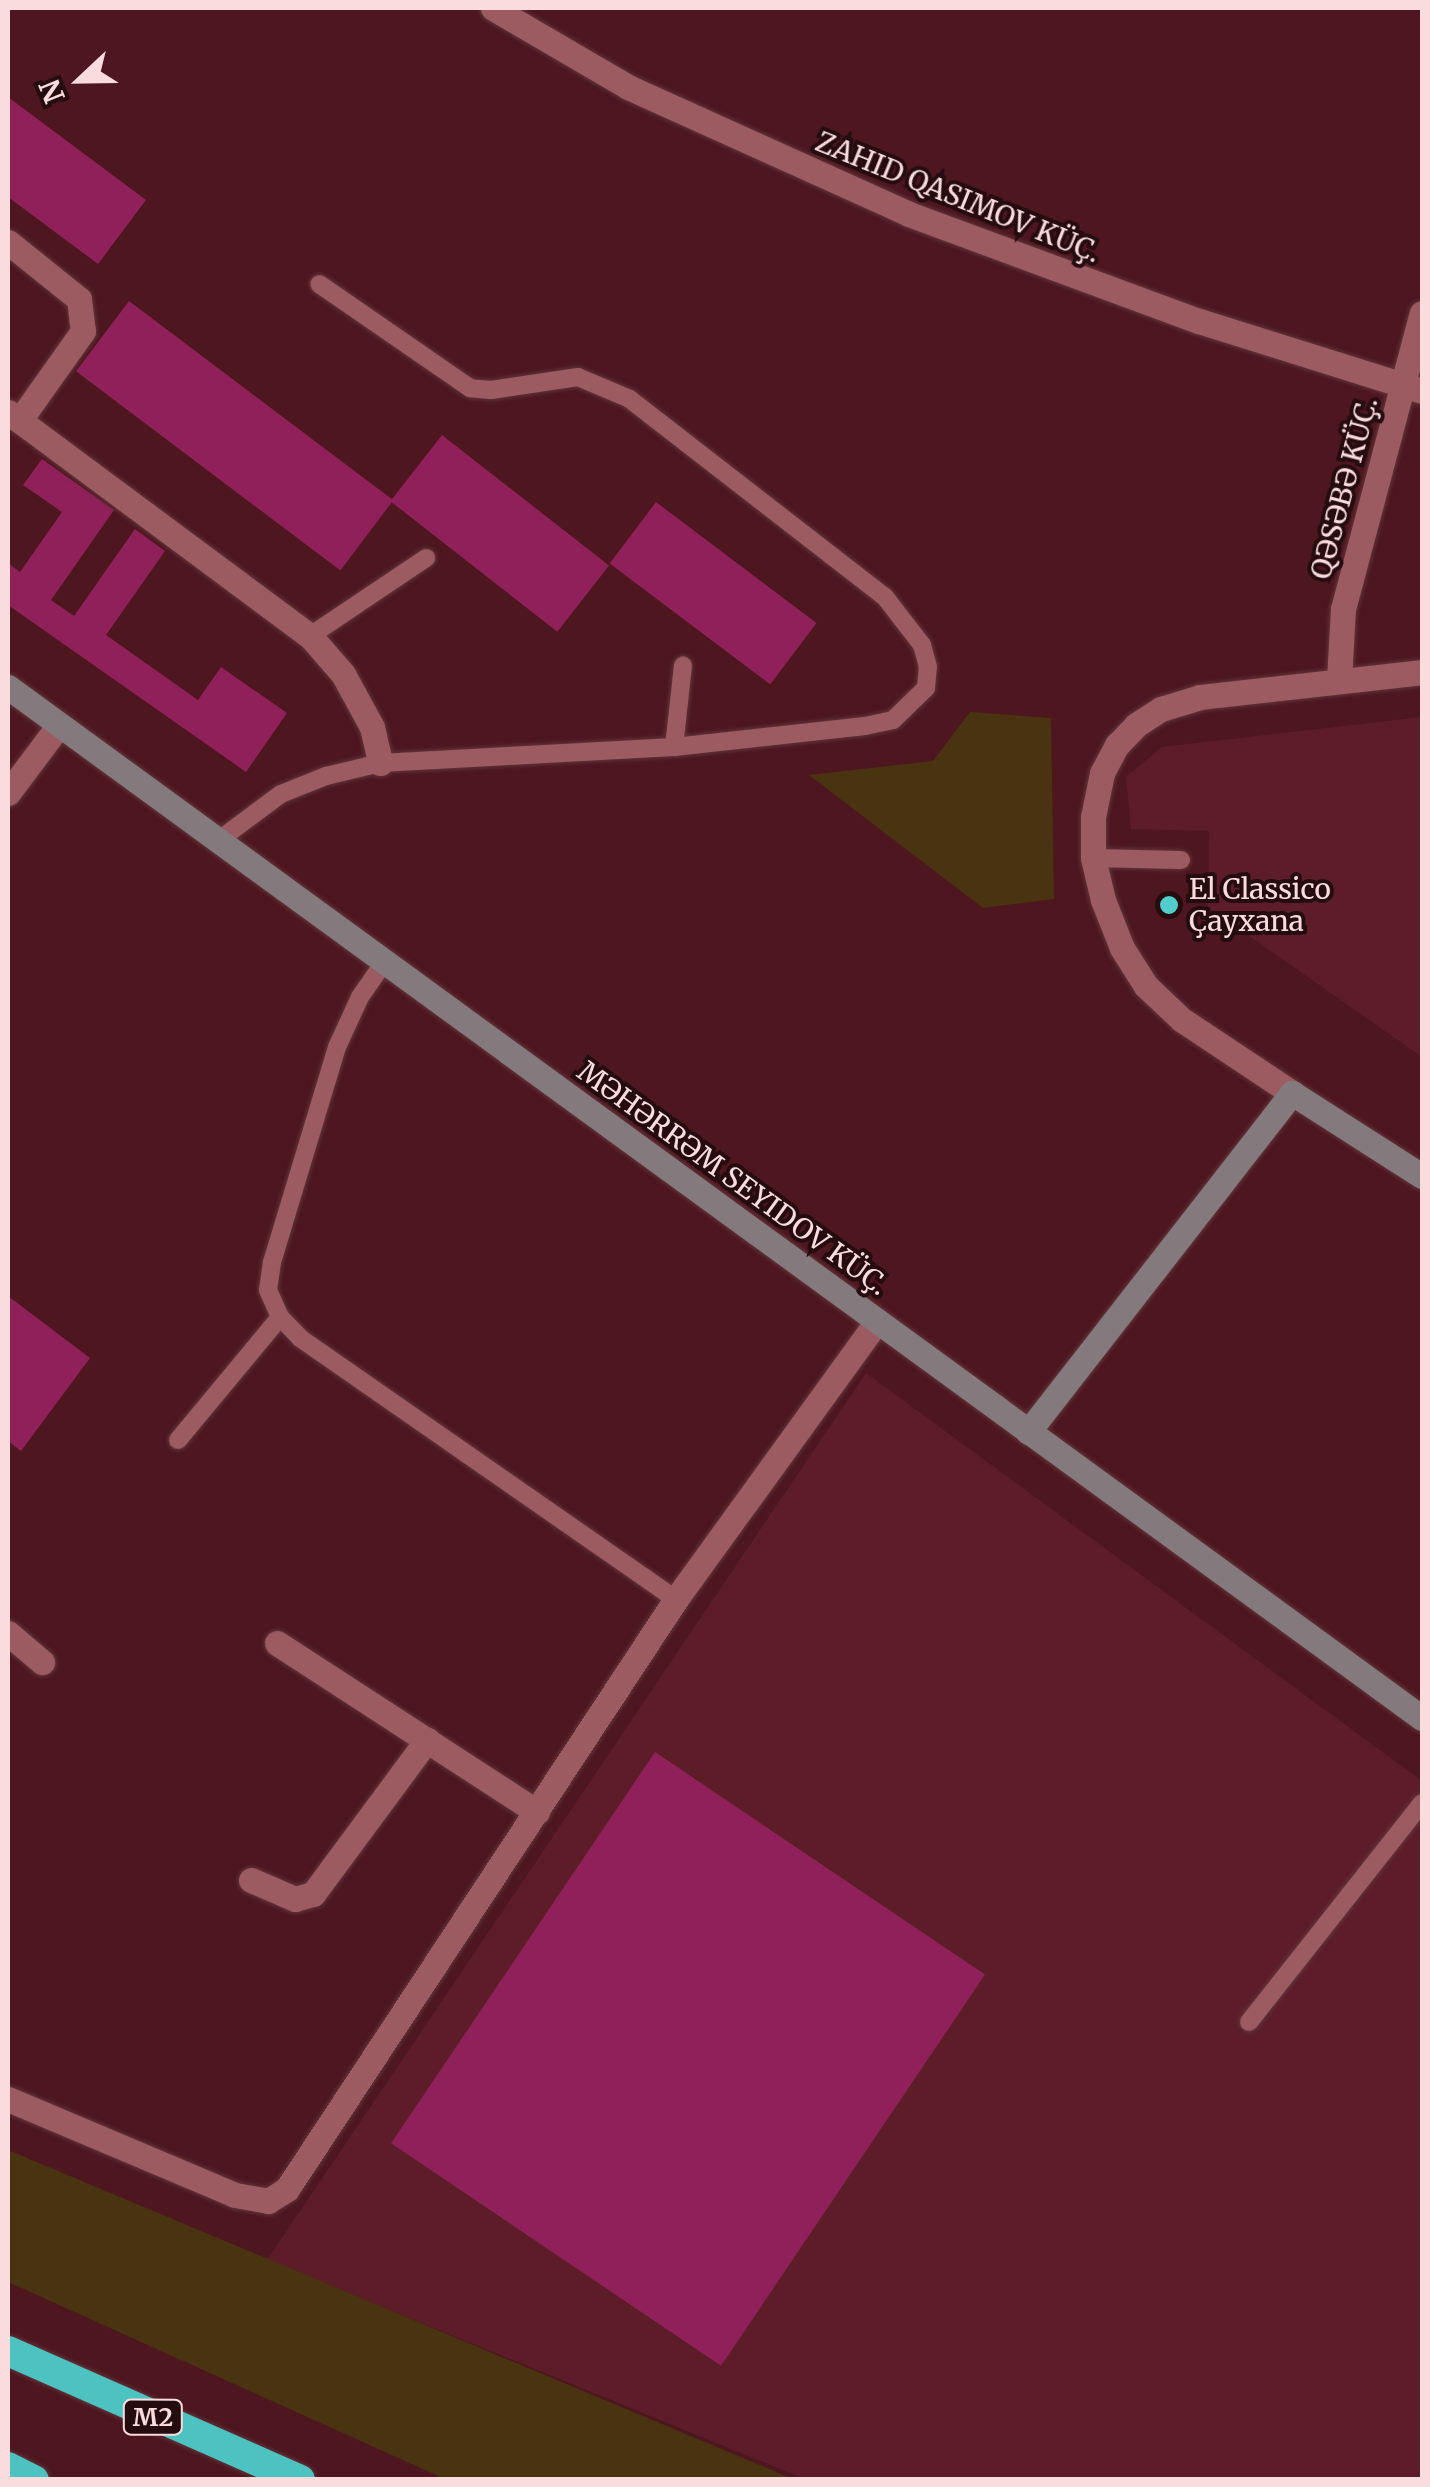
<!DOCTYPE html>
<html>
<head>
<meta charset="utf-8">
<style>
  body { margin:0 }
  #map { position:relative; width:1430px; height:2487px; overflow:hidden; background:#4e161f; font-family:Merriweather,serif }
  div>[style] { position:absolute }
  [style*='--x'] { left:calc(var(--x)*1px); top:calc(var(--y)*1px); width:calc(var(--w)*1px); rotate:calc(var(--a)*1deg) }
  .built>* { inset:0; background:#5d1d28 }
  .green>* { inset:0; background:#4a3310 }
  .building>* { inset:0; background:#902059; transform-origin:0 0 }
  .roads { filter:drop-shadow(0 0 2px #61353b) drop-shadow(0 0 2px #61353b) }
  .lane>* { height:18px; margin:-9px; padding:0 9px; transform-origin:9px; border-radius:9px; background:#9c5b61 }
  .street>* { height:25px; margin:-12.5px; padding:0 12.5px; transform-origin:12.5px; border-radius:12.5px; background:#9c5b61 }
  .secondary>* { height:25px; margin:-12.5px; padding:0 12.5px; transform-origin:12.5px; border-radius:12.5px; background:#847a7e }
  .highway>* { height:30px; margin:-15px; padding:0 15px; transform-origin:15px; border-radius:15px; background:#4cc2c1 }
  .dots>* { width:28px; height:28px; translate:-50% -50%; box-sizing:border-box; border:5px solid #250c0f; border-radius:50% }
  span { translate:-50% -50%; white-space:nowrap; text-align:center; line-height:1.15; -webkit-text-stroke:8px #250c0f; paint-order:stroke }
  .shield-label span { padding:2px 8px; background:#250c0f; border:2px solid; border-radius:8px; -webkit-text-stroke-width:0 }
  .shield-label { font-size:25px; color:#fadcdd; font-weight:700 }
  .street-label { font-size:28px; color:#fadcdd }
  .poi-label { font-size:28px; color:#fadcdd }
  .left { translate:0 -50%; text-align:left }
  .frame { position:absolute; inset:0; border:10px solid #fadcdd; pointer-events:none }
  .north { position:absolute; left:30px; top:30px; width:100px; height:100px; -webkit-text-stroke:8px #250c0f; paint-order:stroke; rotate:248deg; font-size:28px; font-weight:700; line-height:40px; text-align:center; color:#fadcdd }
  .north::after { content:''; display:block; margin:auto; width:35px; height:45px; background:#fadcdd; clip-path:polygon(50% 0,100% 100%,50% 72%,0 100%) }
</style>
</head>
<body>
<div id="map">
  <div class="built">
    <i style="clip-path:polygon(1422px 717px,1422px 1057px,1208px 907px,1209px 831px,1131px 829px,1126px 777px,1162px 747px)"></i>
    <i style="clip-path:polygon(866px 1373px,1422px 1781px,1422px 2479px,805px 2479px,267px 2260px)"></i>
  </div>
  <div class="green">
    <i style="clip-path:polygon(970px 712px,1051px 718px,1054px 899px,983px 908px,809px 775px,933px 761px)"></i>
    <i style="clip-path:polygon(8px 2150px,793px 2479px,445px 2479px,8px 2282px)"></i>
  </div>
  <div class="building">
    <i style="clip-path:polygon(8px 97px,146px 200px,98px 264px,8px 197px)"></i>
    <i style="left:129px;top:301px;width:331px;height:88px;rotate:37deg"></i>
    <i style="left:442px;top:435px;width:212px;height:84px;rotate:38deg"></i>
    <i style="clip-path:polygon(42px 459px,114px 510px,51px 600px,74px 616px,135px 529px,165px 551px,106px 635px,198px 700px,221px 667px,287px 713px,246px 772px,8px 605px,8px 563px,20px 572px,62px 512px,23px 485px)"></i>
    <i style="left:656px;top:502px;width:201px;height:77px;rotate:37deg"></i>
    <i style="clip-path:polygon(8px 1296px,90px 1358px,21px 1451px,8px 1441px)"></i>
    <i style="left:655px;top:1752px;width:398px;height:472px;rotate:34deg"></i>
  </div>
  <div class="roads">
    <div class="lane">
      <i style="--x:310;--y:636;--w:140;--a:-33.9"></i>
      <i style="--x:674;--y:747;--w:82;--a:-83.7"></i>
      <i style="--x:219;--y:840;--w:77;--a:-36.6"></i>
      <i style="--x:281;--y:794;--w:48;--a:-21.8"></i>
      <i style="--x:326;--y:776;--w:56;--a:-13.5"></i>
      <i style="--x:380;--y:763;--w:294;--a:-3.1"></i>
      <i style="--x:674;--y:747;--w:192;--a:-6.3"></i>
      <i style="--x:865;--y:726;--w:29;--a:-12"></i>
      <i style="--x:893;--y:720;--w:46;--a:-44.1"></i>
      <i style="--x:926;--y:688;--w:21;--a:-85"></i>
      <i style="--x:928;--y:667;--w:23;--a:-105"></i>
      <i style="--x:922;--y:645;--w:61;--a:-127.6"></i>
      <i style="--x:885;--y:597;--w:323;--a:-142.2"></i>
      <i style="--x:630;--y:399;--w:56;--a:-157.1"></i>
      <i style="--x:578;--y:377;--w:88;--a:171.5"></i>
      <i style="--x:491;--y:390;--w:21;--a:-175"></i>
      <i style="--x:470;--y:388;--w:183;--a:-145.4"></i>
      <i style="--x:1093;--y:858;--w:88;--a:1.3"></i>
      <i style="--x:385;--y:961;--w:44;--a:124.8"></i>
      <i style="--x:360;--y:997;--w:55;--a:114.7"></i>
      <i style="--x:337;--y:1047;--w:225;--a:106.8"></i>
      <i style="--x:272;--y:1262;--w:28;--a:98"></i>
      <i style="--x:268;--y:1290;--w:30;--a:66"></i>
      <i style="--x:280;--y:1317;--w:29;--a:46"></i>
      <i style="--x:300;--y:1338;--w:458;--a:34.8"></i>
      <i style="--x:178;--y:1440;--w:160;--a:-50.3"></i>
      <i style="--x:1249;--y:2022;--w:279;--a:-51.7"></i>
    </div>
    <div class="street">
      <i style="--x:493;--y:8;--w:156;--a:30.3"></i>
      <i style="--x:628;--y:87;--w:308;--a:24.3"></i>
      <i style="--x:909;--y:214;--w:309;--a:20.3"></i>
      <i style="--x:1199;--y:321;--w:234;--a:17.4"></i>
      <i style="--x:8;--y:242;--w:91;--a:38.8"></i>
      <i style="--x:79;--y:299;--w:32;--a:83"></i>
      <i style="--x:83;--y:331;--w:110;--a:125.4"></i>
      <i style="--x:8;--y:412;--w:376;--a:36.6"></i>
      <i style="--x:310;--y:636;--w:50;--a:49"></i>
      <i style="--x:343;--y:674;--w:60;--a:61.3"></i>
      <i style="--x:372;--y:727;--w:37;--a:77"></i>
      <i style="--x:1339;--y:680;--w:71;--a:-86.8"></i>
      <i style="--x:1343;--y:609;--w:306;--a:-75.1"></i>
      <i style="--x:8;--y:793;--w:85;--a:-53.1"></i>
      <i style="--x:1292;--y:1093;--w:132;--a:-146.4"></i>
      <i style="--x:1182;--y:1020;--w:50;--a:-136.6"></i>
      <i style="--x:1146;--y:986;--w:45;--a:-122.3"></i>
      <i style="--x:1122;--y:948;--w:52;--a:-111.6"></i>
      <i style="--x:1103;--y:900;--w:43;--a:-103.4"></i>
      <i style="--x:1093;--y:858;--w:41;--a:-90"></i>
      <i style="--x:1093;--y:817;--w:45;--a:-78.4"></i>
      <i style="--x:1102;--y:773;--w:32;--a:-62"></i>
      <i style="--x:1117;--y:745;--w:28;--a:-46"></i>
      <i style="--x:1136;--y:725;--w:30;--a:-33"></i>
      <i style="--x:1161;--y:709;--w:41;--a:-17.1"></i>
      <i style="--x:1200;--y:697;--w:223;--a:-6.4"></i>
      <i style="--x:8;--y:1633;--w:45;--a:40.5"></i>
      <i style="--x:277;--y:1643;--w:310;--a:33"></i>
      <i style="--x:251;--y:1880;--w:48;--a:23.4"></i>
      <i style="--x:295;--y:1899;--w:19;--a:-16"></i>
      <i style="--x:313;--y:1894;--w:192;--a:-53.5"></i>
      <i style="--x:8;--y:2099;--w:246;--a:22.9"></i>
      <i style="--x:235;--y:2195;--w:34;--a:10"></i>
      <i style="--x:268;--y:2201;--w:22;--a:-32"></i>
      <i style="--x:287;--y:2189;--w:707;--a:-56.6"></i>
      <i style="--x:676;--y:1599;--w:343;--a:-54.1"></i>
    </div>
    <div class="secondary">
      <i style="--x:8;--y:687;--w:1750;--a:36.1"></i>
      <i style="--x:1028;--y:1432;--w:430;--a:-52.1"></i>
      <i style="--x:1292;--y:1093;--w:154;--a:32.6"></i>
    </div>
    <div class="highway">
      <i style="--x:8;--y:2351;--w:319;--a:23.8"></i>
      <i style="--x:8;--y:2467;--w:29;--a:27"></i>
    </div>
  </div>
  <div class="dots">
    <i style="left:1169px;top:905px;background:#52cdcc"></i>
  </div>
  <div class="shield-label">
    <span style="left:153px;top:2417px">M2</span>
  </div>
  <div class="street-label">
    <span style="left:958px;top:197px;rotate:22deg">ZAHID QASIMOV KÜÇ.</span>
    <span style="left:1344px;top:488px;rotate:-75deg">QƏSƏBƏ KÜÇ.</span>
    <span style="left:733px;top:1178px;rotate:36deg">MƏHƏRRƏM SEYIDOV KÜÇ.</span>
  </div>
  <div class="poi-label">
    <span class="left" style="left:1189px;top:905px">El Classico<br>Çayxana</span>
  </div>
  <div class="frame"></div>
  <div class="north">N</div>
</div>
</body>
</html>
